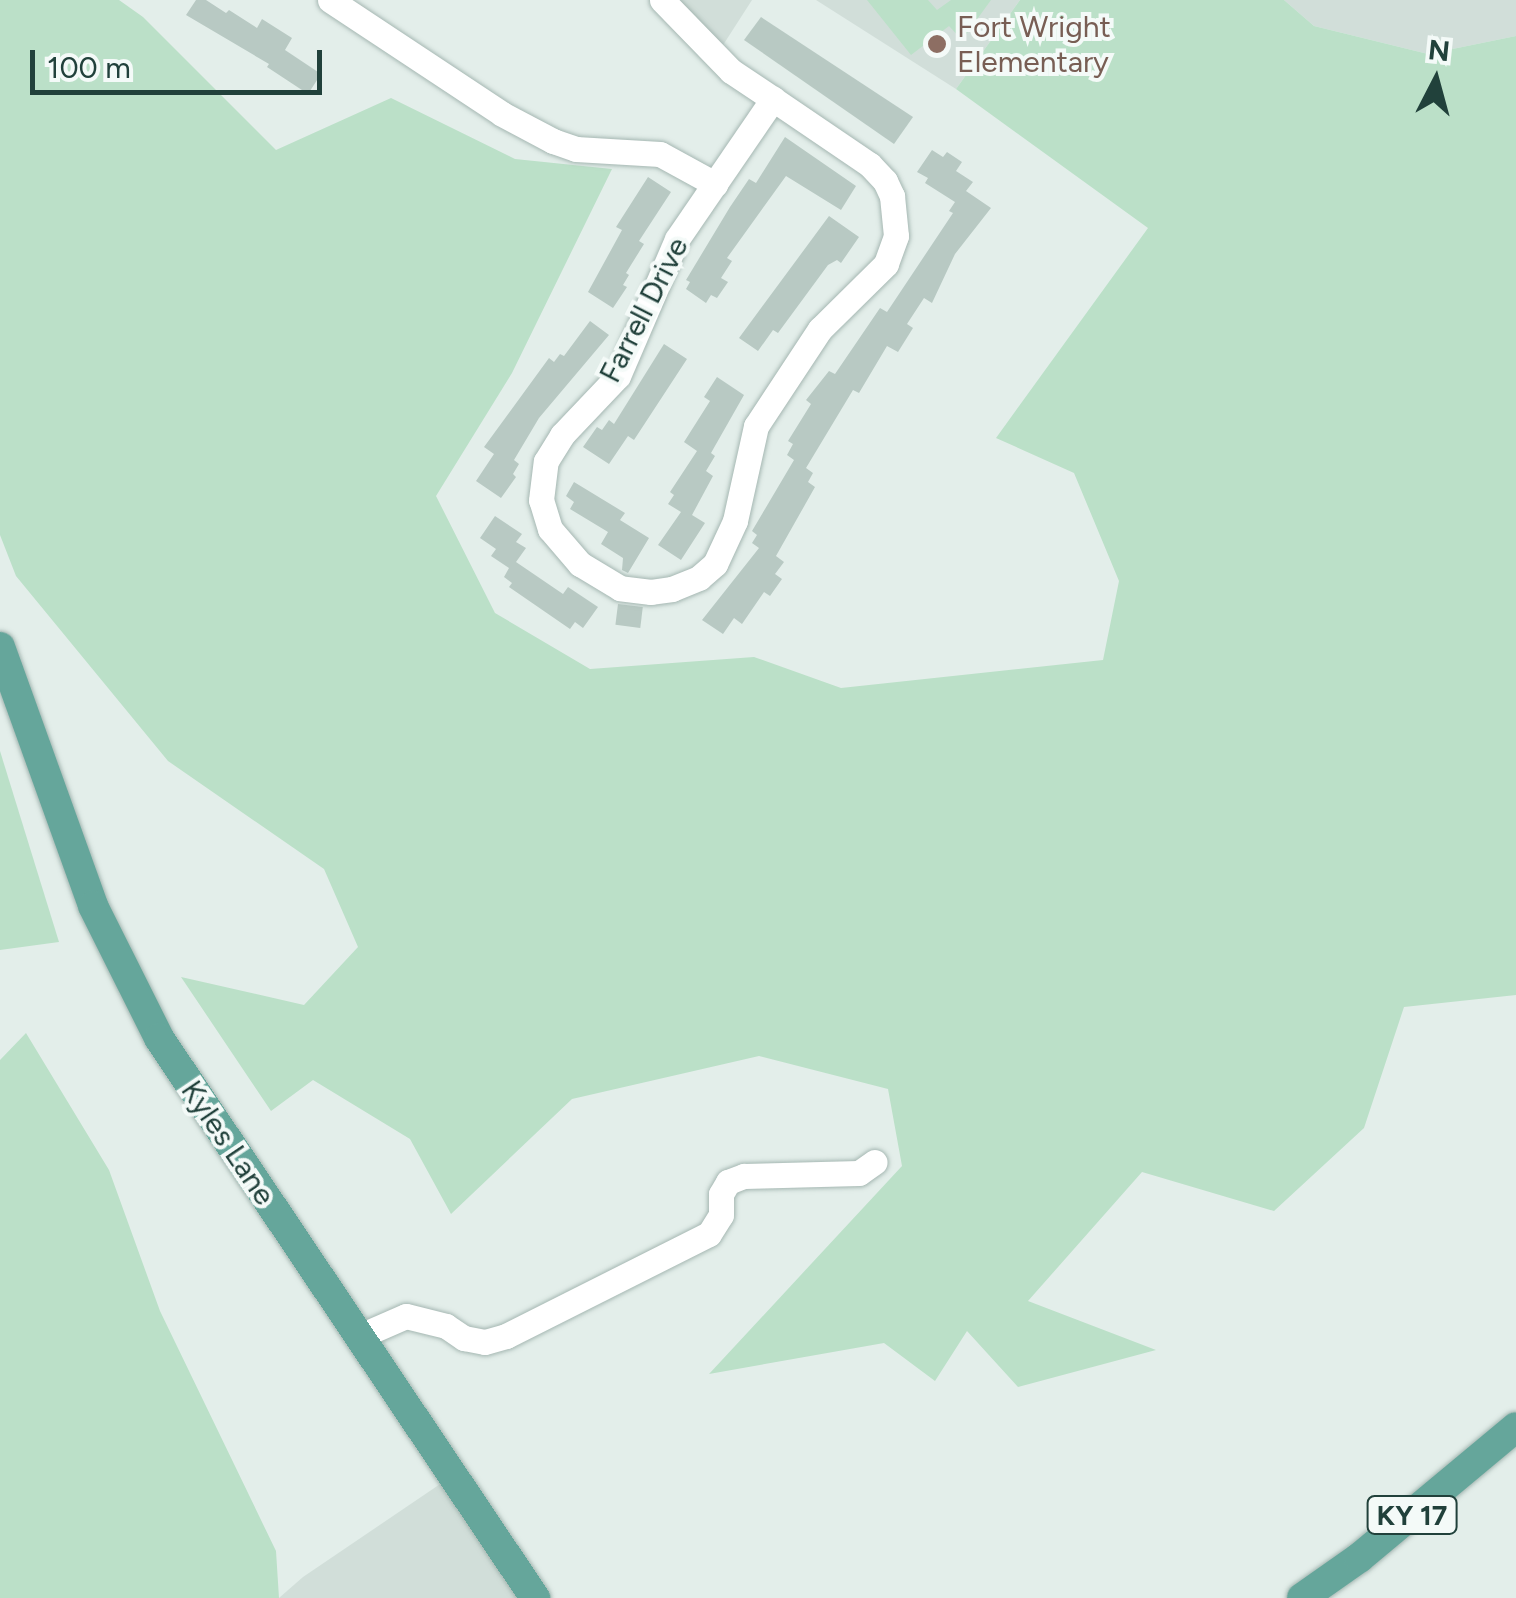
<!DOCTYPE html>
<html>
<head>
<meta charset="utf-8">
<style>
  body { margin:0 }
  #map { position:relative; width:1516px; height:1598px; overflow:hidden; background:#e3eeea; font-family:Figtree,sans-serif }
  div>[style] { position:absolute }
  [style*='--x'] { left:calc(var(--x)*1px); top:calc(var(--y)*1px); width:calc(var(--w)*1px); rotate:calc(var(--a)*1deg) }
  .built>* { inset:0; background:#d1ded9 }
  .green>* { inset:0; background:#bbe0c8 }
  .building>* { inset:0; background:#b8c9c3; transform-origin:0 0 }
  .roads { filter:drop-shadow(0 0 2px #a5b7b2) drop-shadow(0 0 2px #a5b7b2) }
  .minor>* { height:25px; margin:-12.5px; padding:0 12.5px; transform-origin:12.5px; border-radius:12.5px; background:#fff }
  .major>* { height:30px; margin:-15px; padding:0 15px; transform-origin:15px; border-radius:15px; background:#65a69b }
  .dots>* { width:28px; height:28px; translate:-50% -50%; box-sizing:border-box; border:5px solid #f4faf8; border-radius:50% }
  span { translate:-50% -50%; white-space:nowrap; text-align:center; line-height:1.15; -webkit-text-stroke:8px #f4faf8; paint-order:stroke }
  .shield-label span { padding:2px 8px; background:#f4faf8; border:2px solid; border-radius:8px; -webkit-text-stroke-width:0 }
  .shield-label { font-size:28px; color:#21413b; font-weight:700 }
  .education-label { font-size:30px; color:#785e54 }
  .left { translate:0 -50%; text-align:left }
  .street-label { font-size:30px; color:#21413b }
  .north { position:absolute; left:1386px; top:30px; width:100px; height:100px; -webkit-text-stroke:8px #f4faf8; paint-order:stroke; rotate:6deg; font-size:28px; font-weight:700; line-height:40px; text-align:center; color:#21413b }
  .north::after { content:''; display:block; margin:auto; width:35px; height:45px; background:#21413b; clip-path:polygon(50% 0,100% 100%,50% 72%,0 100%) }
  .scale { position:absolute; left:30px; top:50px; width:292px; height:45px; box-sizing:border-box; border:5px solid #21413b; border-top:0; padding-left:12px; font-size:30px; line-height:35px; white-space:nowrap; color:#21413b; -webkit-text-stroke:8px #f4faf8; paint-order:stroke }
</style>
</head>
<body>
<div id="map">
  <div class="built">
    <i style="clip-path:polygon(662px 0,752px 0,716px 56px)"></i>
    <i style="clip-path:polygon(816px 0,1020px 0,956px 89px)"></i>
    <i style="clip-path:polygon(1284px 0,1516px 0,1516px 36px,1428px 54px,1314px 26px)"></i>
    <i style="clip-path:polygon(452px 1476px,535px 1598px,279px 1598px,303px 1577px)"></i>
  </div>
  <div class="green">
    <i style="clip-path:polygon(0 0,119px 0,143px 17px,276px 150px,391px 98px,515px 159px,612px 169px,512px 373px,436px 496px,495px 613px,590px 669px,754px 657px,841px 688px,1103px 660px,1119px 581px,1074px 473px,996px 438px,1148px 228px,956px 89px,1020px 0,1284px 0,1314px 26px,1428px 54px,1516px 36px,1516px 995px,1404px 1007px,1364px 1128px,1274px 1211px,1142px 1172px,1028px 1301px,1156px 1350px,1018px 1387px,967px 1331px,935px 1381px,884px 1343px,709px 1374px,902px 1166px,888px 1089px,759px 1056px,572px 1099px,451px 1214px,410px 1139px,313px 1080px,271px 1111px,181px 977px,304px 1005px,358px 947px,324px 869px,168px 761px,16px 576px,0 535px)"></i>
    <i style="clip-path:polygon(867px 0,928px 0,937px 10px,951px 0,991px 0,962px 40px,949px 26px,911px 55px)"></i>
    <i style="clip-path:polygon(0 751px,59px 942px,0 950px)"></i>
    <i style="clip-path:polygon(26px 1033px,109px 1170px,160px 1311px,276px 1551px,279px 1598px,0 1598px,0 1060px)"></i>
  </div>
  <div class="building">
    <i style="clip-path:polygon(196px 0,206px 0,226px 13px,229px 10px,257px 28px,262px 19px,292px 38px,285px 50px,321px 74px,308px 94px,267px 67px,269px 64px,186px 15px)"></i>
    <i style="clip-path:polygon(761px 17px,913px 117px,894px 144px,744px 40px)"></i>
    <i style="clip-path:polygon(785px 137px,856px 186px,841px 210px,786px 176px,727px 258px,732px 261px,721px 278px,728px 282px,717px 298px,711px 295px,706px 303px,686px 289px,690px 282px,686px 280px,730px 207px,749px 179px,756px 183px)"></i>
    <i style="clip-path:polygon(932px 150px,943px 157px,947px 152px,962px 162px,956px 171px,973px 182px,966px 191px,991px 208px,955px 254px,932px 303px,924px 298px,907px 324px,913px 328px,898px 352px,887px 346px,859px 393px,853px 390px,806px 468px,813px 473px,808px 482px,815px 487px,776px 556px,784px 562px,775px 574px,782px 579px,770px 596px,764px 592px,742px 624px,734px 618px,723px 634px,702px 620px,759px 548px,752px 543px,757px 535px,752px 531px,794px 460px,787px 455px,793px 444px,788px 441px,811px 404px,806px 400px,829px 371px,835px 374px,880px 308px,887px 312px,953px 213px,949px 211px,955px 202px,925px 183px,928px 178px,917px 172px)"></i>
    <i style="clip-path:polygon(648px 177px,671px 192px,639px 241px,644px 244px,626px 273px,629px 275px,623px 285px,627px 287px,613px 308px,588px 292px,622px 230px,616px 227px)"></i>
    <i style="clip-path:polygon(829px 216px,859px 237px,841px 263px,837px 260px,828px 265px,778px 333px,773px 330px,758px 351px,739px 338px)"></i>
    <i style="clip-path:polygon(590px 321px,609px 335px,539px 418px,514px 460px,519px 464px,513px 474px,516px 477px,501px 498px,476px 481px,494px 454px,484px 447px,549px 358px,554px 362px,560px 354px,564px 356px)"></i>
    <i style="clip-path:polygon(664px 344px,687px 359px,634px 440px,628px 436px,609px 464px,583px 447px,597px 427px,602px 430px,609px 420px,614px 424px)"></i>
    <i style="clip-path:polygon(717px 377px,744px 395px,711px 453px,715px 456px,706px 471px,713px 476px,692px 515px,705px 523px,681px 560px,658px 545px,681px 512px,668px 504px,674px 495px,670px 492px,697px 451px,684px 442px,710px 401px,704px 397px)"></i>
    <i style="clip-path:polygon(574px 482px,625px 513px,620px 520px,649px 538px,628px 573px,622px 570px,623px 558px,601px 544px,608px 532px,570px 509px,574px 502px,566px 496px)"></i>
    <i style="clip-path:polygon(495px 516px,522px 534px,516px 542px,526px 548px,516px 562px,563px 594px,568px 587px,598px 607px,583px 628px,575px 622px,570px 629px,509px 587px,512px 583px,504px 577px,509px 568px,491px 556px,496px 549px,480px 538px)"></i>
    <i style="left:618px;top:604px;width:25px;height:21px;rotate:7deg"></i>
  </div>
  <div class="roads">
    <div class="minor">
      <i style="--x:330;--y:0;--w:206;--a:33.5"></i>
      <i style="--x:502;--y:114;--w:58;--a:27.9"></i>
      <i style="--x:553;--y:141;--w:24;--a:19"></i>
      <i style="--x:576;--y:149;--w:84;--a:3.4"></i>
      <i style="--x:660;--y:154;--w:63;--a:28.6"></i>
      <i style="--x:662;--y:0;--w:99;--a:45.8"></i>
      <i style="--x:731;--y:71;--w:50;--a:33.7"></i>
      <i style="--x:773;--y:99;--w:117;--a:34.2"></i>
      <i style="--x:870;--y:165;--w:22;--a:47"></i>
      <i style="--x:885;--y:181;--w:17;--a:65"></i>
      <i style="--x:892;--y:196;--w:40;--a:84.3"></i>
      <i style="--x:896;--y:236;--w:30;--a:110"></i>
      <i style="--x:886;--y:264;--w:93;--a:135.4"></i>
      <i style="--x:820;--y:329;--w:116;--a:123.4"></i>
      <i style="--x:756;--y:426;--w:97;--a:102.5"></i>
      <i style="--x:735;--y:521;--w:47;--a:114.9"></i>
      <i style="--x:715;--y:564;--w:21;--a:139"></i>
      <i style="--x:699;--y:578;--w:29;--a:158"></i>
      <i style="--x:672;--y:589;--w:21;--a:172"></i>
      <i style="--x:651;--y:592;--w:31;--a:-173"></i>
      <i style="--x:620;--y:588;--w:47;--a:-149"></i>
      <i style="--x:580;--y:564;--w:46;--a:-130.6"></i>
      <i style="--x:550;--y:529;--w:30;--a:-107"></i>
      <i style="--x:541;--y:500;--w:39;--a:-83"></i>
      <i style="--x:546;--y:461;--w:31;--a:-58"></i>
      <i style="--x:562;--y:435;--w:81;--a:-46.5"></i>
      <i style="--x:618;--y:376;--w:149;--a:-66.7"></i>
      <i style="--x:677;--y:239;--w:170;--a:-55.6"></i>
      <i style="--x:360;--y:1336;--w:50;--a:-23.5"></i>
      <i style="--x:406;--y:1316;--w:41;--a:14"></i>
      <i style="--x:446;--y:1326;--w:22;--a:34"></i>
      <i style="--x:464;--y:1338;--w:21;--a:11"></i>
      <i style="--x:485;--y:1342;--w:22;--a:-16"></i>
      <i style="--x:506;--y:1336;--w:227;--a:-26.7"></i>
      <i style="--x:709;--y:1234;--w:22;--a:-58"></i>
      <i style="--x:721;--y:1215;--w:21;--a:-90"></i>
      <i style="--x:721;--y:1194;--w:14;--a:-60"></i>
      <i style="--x:728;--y:1182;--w:17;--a:-21"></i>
      <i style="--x:744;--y:1176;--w:115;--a:-1.5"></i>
      <i style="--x:859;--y:1173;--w:19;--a:-35"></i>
    </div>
    <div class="major">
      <i style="--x:0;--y:647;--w:275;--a:70.2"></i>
      <i style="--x:93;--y:906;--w:148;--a:63.4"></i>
      <i style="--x:159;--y:1038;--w:675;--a:56.12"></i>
      <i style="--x:1302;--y:1598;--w:70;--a:-35.1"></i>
      <i style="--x:1359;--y:1558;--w:204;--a:-39.8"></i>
    </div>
  </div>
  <div class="dots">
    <i style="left:937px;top:44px;background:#8d6e63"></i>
  </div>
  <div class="shield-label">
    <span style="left:1412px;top:1515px">KY 17</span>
  </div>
  <div class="education-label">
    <span class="left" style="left:957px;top:44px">Fort Wright<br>Elementary</span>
  </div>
  <div class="street-label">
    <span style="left:644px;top:310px;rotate:-63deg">Farrell Drive</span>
    <span style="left:228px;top:1143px;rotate:56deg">Kyles Lane</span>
  </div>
  <div class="north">N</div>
  <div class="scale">100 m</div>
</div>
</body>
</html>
